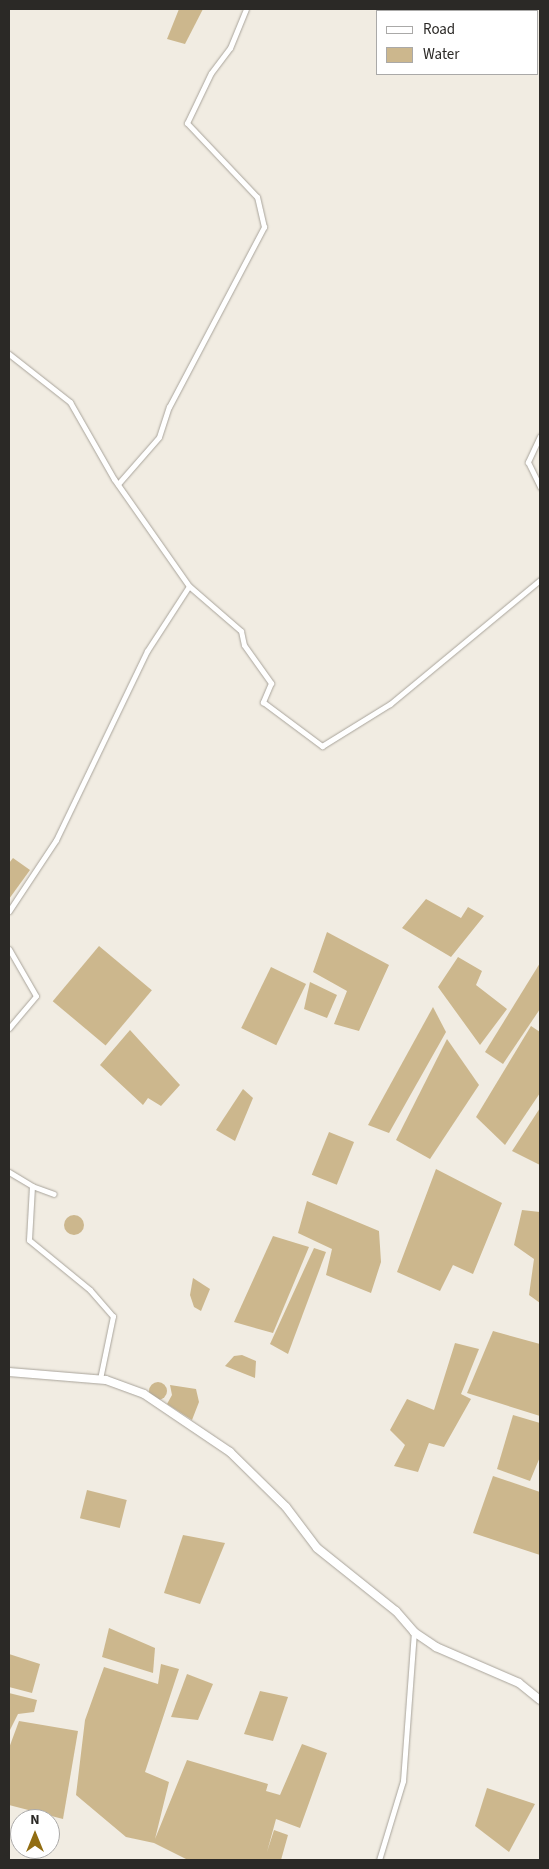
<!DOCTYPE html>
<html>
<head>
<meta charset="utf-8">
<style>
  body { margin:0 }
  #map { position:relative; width:549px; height:1869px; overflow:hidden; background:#f1ece2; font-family:"Source Sans 3",sans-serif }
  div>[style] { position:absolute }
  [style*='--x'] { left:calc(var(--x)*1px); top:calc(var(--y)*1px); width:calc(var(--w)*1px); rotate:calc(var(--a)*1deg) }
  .water>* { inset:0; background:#ccb78d; transform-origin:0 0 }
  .round { border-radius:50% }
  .roads { filter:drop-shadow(0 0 1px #a9a49b) drop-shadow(0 0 1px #a9a49b) }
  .street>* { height:5px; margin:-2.5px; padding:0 2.5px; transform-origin:2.5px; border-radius:2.5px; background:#fff }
  .secondary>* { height:8px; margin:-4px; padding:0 4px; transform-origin:4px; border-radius:4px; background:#fff }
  span { translate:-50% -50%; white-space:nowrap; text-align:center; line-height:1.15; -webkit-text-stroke:5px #fff; paint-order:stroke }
  .frame { position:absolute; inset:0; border:10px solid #2b2926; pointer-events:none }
  .legend { position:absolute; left:376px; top:10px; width:162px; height:65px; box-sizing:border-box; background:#fff; border:1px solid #aaa9a8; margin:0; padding:6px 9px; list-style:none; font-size:15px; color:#2b2926 }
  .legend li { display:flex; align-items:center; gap:10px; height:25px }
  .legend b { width:25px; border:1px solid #aaa9a8 }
  .north { position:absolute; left:10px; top:1809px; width:50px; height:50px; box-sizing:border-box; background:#fff; border:1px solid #aaa9a8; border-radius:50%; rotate:0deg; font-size:14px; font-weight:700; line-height:20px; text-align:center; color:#2b2926 }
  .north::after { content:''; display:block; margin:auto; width:18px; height:22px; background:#916d13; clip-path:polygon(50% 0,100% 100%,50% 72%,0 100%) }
</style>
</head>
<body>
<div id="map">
  <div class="water">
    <i style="clip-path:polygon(179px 9px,203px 9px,185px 44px,167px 39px)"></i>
    <i style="clip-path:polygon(13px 858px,30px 870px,9px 899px,9px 863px)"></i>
    <i style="clip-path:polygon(426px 899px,461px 918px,468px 907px,484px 916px,451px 957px,402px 928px)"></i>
    <i style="clip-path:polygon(327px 932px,389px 965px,359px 1031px,334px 1024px,347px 991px,313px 972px)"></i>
    <i style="left:99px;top:946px;width:69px;height:72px;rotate:40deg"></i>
    <i style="clip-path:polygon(458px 957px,482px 971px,476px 985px,507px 1009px,480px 1045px,438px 987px)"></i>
    <i style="clip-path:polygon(540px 963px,540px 1009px,503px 1064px,485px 1052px)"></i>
    <i style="left:271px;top:967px;width:39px;height:68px;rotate:26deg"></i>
    <i style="clip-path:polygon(310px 982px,337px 995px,327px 1018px,304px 1009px)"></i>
    <i style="clip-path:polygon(433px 1007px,446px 1032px,389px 1133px,368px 1125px)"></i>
    <i style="clip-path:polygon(531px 1026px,540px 1032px,540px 1093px,505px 1145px,476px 1117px)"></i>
    <i style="clip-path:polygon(130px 1030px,180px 1085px,161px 1106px,148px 1098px,143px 1105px,100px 1065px)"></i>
    <i style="clip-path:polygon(447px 1039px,479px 1085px,430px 1159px,396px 1140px)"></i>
    <i style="clip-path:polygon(243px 1089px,253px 1098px,235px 1141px,216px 1130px)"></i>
    <i style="clip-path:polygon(540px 1108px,540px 1165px,512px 1151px)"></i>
    <i style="left:329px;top:1132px;width:27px;height:46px;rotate:22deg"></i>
    <i style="clip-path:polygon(436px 1169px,502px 1203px,473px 1274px,453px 1265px,440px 1291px,397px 1272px)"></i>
    <i style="clip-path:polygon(307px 1201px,379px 1231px,381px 1262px,371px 1293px,326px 1275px,332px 1249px,298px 1233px)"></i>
    <i style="clip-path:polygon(522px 1210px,540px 1212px,540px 1303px,529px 1295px,534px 1259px,514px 1245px)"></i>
    <i class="round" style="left:64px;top:1215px;width:20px;height:20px"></i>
    <i style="clip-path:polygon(273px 1236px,309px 1247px,273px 1333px,234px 1322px)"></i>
    <i style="clip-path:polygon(314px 1248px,326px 1252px,288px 1354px,270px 1344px)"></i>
    <i style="clip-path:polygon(193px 1278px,210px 1289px,201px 1311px,194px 1307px,190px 1295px)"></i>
    <i style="clip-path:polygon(493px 1331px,540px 1344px,540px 1416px,467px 1393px)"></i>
    <i style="clip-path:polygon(455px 1343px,479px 1349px,461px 1394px,471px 1399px,444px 1447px,429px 1443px,418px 1472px,394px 1466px,405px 1445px,390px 1430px,407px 1399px,434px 1410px)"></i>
    <i style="clip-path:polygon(242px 1355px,256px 1361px,255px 1378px,225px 1366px,234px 1356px)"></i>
    <i class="round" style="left:149px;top:1382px;width:18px;height:18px"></i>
    <i style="clip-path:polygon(170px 1385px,196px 1389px,199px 1402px,192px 1420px,167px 1404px,172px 1395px)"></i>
    <i style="clip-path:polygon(513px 1415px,540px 1423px,540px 1457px,530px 1481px,497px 1469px)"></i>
    <i style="clip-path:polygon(493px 1476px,540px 1492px,540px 1555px,473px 1533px)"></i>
    <i style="left:87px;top:1490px;width:41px;height:29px;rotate:14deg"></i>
    <i style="clip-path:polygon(183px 1535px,225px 1543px,200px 1604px,164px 1593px)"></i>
    <i style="clip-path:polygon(109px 1628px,155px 1648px,153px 1673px,102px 1657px)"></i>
    <i style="clip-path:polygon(9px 1654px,40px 1664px,32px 1693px,9px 1687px)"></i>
    <i style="clip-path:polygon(161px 1664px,179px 1669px,145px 1772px,169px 1782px,155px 1839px,187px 1760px,268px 1784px,266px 1791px,280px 1795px,302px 1744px,327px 1753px,300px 1828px,276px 1819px,267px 1852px,274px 1830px,288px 1835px,281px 1860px,188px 1860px,154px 1843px,126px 1837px,76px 1795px,85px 1720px,104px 1667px,158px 1684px)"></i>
    <i style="clip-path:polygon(187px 1674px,213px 1684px,198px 1720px,171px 1717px)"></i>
    <i style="clip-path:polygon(260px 1691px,288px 1697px,273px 1741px,244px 1734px)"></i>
    <i style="clip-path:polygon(9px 1693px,37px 1700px,34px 1712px,18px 1714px,9px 1732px)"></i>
    <i style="clip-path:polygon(19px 1721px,78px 1731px,63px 1819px,9px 1805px,9px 1748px)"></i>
    <i style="clip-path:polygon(487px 1788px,535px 1804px,509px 1852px,475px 1826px)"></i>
  </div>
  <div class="roads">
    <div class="street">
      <i style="--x:9;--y:354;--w:78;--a:38.2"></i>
      <i style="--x:70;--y:402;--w:89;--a:60.3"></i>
      <i style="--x:114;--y:479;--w:131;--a:55"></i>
      <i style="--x:189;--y:586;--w:69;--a:40.9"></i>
      <i style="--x:241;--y:631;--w:14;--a:78"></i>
      <i style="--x:244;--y:645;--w:47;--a:54.6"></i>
      <i style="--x:271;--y:683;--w:21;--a:113"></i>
      <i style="--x:263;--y:702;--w:74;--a:36.7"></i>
      <i style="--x:322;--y:746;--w:80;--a:-31.7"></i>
      <i style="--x:390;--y:704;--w:195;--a:-39.6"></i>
      <i style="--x:540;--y:436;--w:29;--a:115"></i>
      <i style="--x:528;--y:462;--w:28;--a:64"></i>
      <i style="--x:118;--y:484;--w:62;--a:-48.9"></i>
      <i style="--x:159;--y:437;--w:32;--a:-72"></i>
      <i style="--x:169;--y:407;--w:204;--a:-62.2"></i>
      <i style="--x:264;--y:227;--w:31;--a:-103"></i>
      <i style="--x:257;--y:197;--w:102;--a:-133.4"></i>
      <i style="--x:187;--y:123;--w:55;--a:-64.4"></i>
      <i style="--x:211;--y:73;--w:31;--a:-53"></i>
      <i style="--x:230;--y:48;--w:42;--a:-67.7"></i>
      <i style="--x:9;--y:911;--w:85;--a:-56.5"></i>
      <i style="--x:56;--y:840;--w:210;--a:-64.3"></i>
      <i style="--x:147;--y:651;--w:77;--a:-57.1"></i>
      <i style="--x:9;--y:949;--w:54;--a:60.1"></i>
      <i style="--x:36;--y:996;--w:42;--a:130.2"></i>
      <i style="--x:9;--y:1172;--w:27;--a:31"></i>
      <i style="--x:32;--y:1186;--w:54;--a:93.2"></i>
      <i style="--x:29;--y:1240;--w:79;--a:39.3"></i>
      <i style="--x:90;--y:1290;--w:35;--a:49"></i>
      <i style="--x:113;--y:1316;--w:64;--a:101.7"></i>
      <i style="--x:32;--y:1186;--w:23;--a:20"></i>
      <i style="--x:379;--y:1860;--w:83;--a:-73.1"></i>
      <i style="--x:403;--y:1781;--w:149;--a:-85.8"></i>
    </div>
    <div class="secondary">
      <i style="--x:9;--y:1372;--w:97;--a:4.7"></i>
      <i style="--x:106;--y:1380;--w:40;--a:20.2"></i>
      <i style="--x:144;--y:1394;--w:104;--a:34"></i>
      <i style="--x:230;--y:1452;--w:78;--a:44.5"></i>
      <i style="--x:286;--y:1507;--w:51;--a:52.9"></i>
      <i style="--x:317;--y:1548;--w:101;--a:38.6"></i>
      <i style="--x:396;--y:1611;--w:28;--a:49"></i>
      <i style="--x:414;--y:1632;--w:27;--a:34"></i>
      <i style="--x:436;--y:1647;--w:90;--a:23.4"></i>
      <i style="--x:519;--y:1683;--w:27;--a:39"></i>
    </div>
  </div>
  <div class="frame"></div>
  <ul class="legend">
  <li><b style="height:6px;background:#fff"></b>Road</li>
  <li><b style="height:14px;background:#ccb78d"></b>Water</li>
  </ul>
  <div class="north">N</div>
</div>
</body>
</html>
